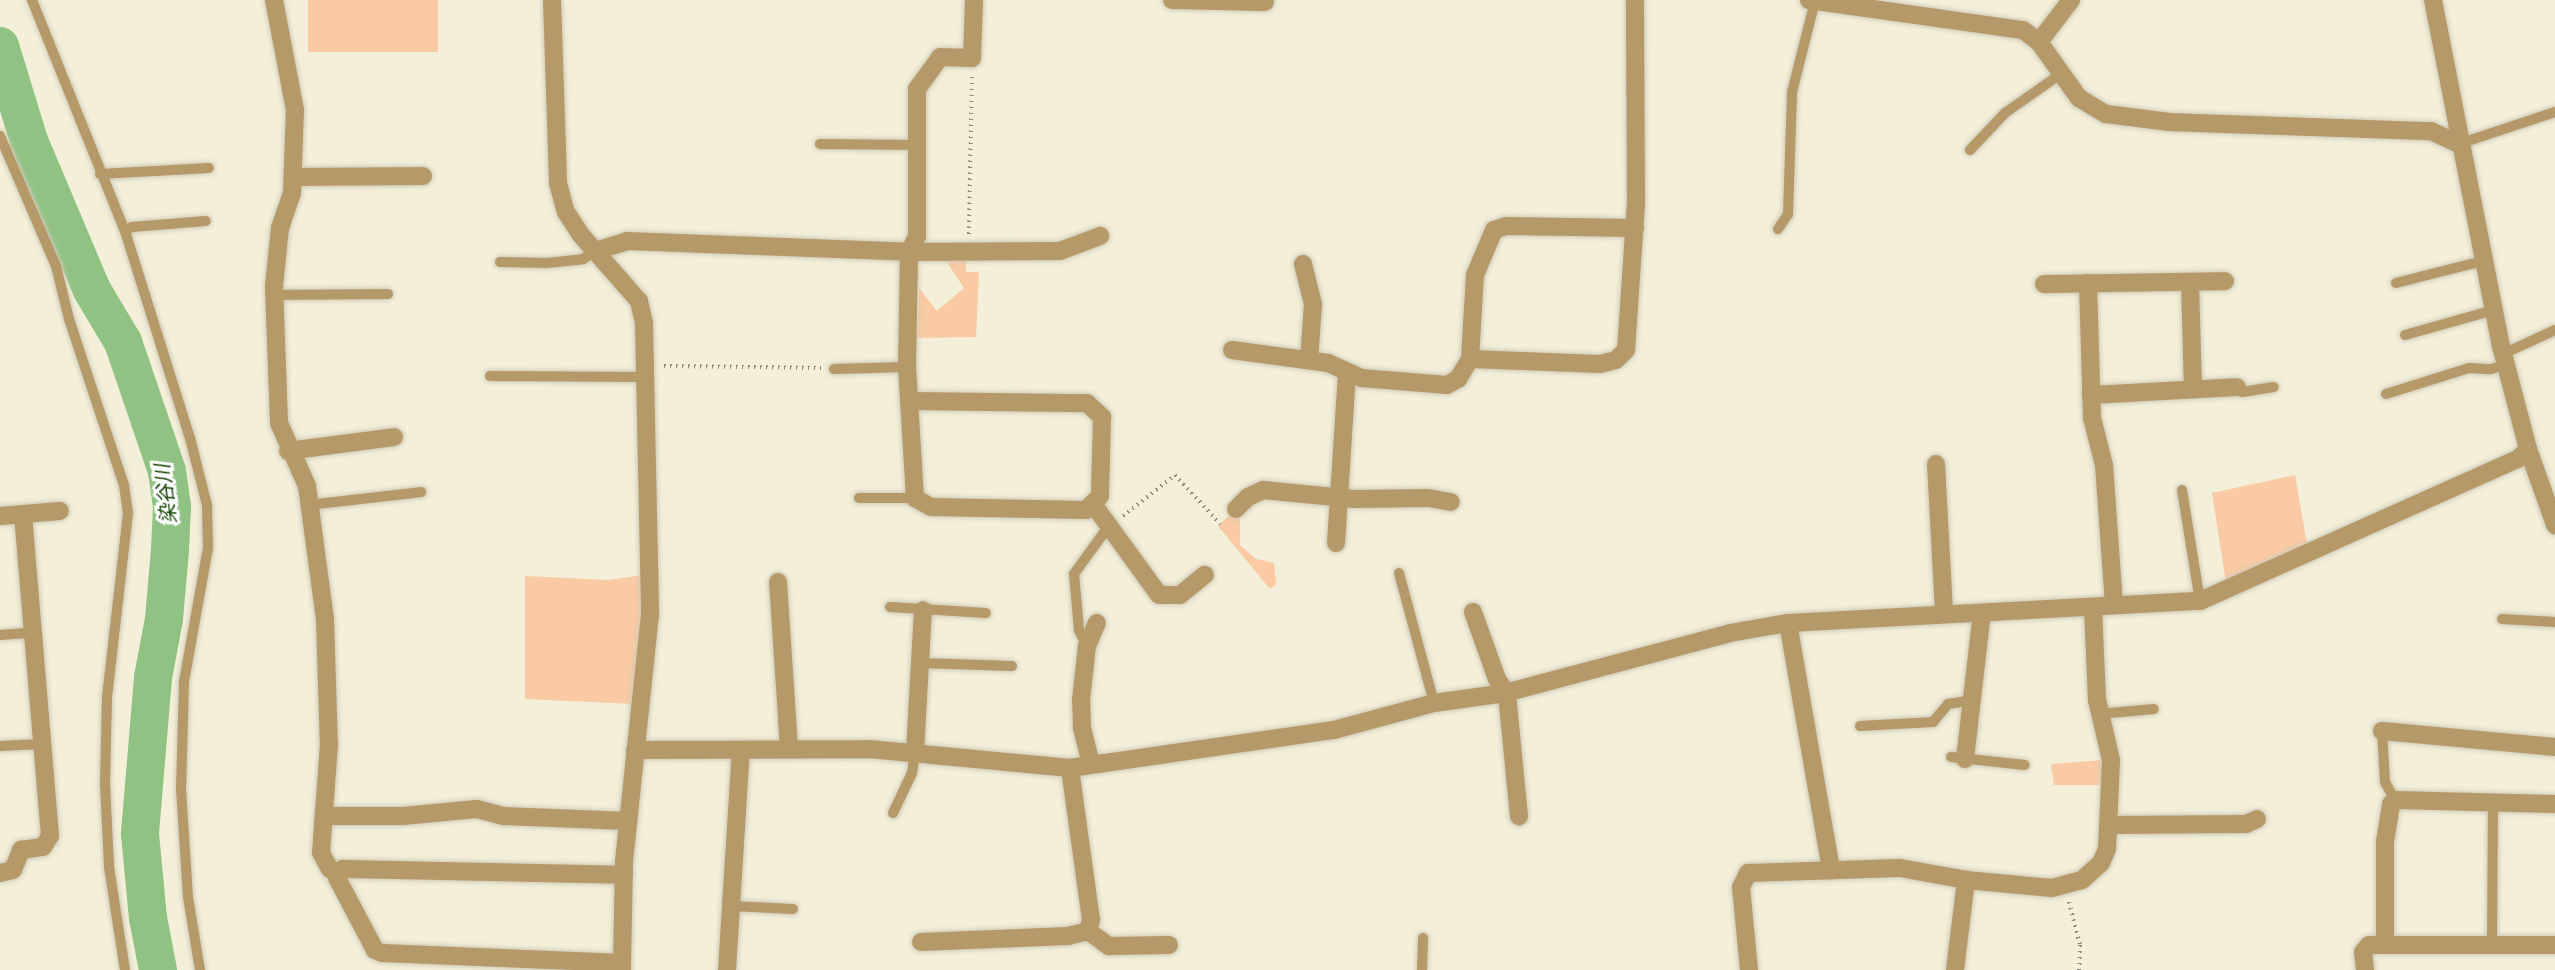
<!DOCTYPE html>
<html>
<head>
<meta charset="utf-8">
<style>
  body { margin:0 }
  #map { position:relative; width:2555px; height:970px; overflow:hidden; background:#f3efd9; font-family:"Public Sans","Noto Sans JP",sans-serif }
  div>[style] { position:absolute }
  [style*='--x'] { left:calc(var(--x)*1px); top:calc(var(--y)*1px); width:calc(var(--w)*1px); rotate:calc(var(--a)*1deg) }
  .green>* { inset:0; background:#f9caa3; transform-origin:0 0 }
  .river>* { height:38px; margin:-19px; padding:0 19px; transform-origin:19px; border-radius:19px; background:#90c383 }
  .path>* { height:4px; margin-top:-2px; transform-origin:0; background:repeating-linear-gradient(90deg,#8f8c7d 0 1.5px,transparent 0 6px) }
  .roads { filter:drop-shadow(0 0 2px #cfcbb8) drop-shadow(0 0 2px #cfcbb8) }
  .lane>* { height:10px; margin:-5px; padding:0 5px; transform-origin:5px; border-radius:5px; background:#b69968 }
  .street>* { height:18px; margin:-9px; padding:0 9px; transform-origin:9px; border-radius:9px; background:#b69968 }
  span { translate:-50% -50%; white-space:nowrap; text-align:center; line-height:1.15; -webkit-text-stroke:6px #fff; paint-order:stroke }
  .water-label { font-size:20px; color:#124400; font-style:italic }
</style>
</head>
<body>
<div id="map">
  <div class="green">
    <i style="left:308px;top:0;width:130px;height:52px"></i>
    <i style="clip-path:polygon(966px 260px,966px 272px,979px 272px,976px 337px,917px 338px,919px 288px,937px 311px,964px 288px,946px 261px)"></i>
    <i style="clip-path:polygon(2295px 475px,2307px 544px,2226px 583px,2212px 493px)"></i>
    <i style="clip-path:polygon(1236px 509px,1240px 514px,1240px 545px,1256px 559px,1274px 563px,1276px 584px,1270px 589px,1218px 526px)"></i>
    <i style="clip-path:polygon(643px 575px,645px 615px,635px 704px,525px 699px,525px 576px,609px 580px)"></i>
    <i style="clip-path:polygon(2104px 760px,2105px 785px,2054px 785px,2051px 764px)"></i>
  </div>
  <div class="river">
    <i style="--x:0;--y:46;--w:99;--a:73"></i>
    <i style="--x:29;--y:141;--w:162;--a:67.1"></i>
    <i style="--x:92;--y:290;--w:61;--a:59.2"></i>
    <i style="--x:123;--y:342;--w:136;--a:71.2"></i>
    <i style="--x:167;--y:471;--w:36;--a:82"></i>
    <i style="--x:172;--y:507;--w:43;--a:92.7"></i>
    <i style="--x:170;--y:550;--w:69;--a:95"></i>
    <i style="--x:164;--y:619;--w:60;--a:100.6"></i>
    <i style="--x:153;--y:678;--w:157;--a:94.8"></i>
    <i style="--x:140;--y:834;--w:84;--a:84.6"></i>
    <i style="--x:148;--y:918;--w:53;--a:79.1"></i>
  </div>
  <div class="path">
    <i style="--x:969;--y:234;--w:157;--a:-88.9"></i>
    <i style="--x:664;--y:366;--w:157;--a:0.7"></i>
    <i style="--x:1123;--y:516;--w:66;--a:-38.3"></i>
    <i style="--x:1175;--y:475;--w:67;--a:47.4"></i>
    <i style="--x:2069;--y:902;--w:44;--a:75.7"></i>
    <i style="--x:2080;--y:945;--w:25;--a:92"></i>
  </div>
  <div class="roads">
    <div class="lane">
      <i style="--x:32;--y:0;--w:249;--a:68.1"></i>
      <i style="--x:125;--y:231;--w:217;--a:72.6"></i>
      <i style="--x:190;--y:438;--w:69;--a:75.8"></i>
      <i style="--x:207;--y:505;--w:43;--a:88.7"></i>
      <i style="--x:208;--y:548;--w:136;--a:100.2"></i>
      <i style="--x:184;--y:682;--w:107;--a:91.6"></i>
      <i style="--x:181;--y:789;--w:108;--a:86.3"></i>
      <i style="--x:188;--y:897;--w:74;--a:80.7"></i>
      <i style="--x:0;--y:136;--w:142;--a:66.7"></i>
      <i style="--x:56;--y:266;--w:55;--a:76.2"></i>
      <i style="--x:69;--y:319;--w:175;--a:71.7"></i>
      <i style="--x:124;--y:485;--w:28;--a:82"></i>
      <i style="--x:128;--y:513;--w:185;--a:96.5"></i>
      <i style="--x:107;--y:697;--w:87;--a:91.3"></i>
      <i style="--x:105;--y:784;--w:83;--a:87.2"></i>
      <i style="--x:109;--y:867;--w:104;--a:81.2"></i>
      <i style="--x:820;--y:144;--w:97;--a:0.6"></i>
      <i style="--x:2459;--y:144;--w:101;--a:-18.4"></i>
      <i style="--x:1970;--y:150;--w:51;--a:-46.6"></i>
      <i style="--x:2005;--y:113;--w:70;--a:-35.1"></i>
      <i style="--x:100;--y:174;--w:109;--a:-3.2"></i>
      <i style="--x:1778;--y:229;--w:18;--a:-56"></i>
      <i style="--x:1788;--y:214;--w:122;--a:-88.1"></i>
      <i style="--x:1792;--y:92;--w:94;--a:-75.8"></i>
      <i style="--x:125;--y:231;--w:8;--a:-30"></i>
      <i style="--x:132;--y:227;--w:74;--a:-4.6"></i>
      <i style="--x:500;--y:262;--w:47;--a:1.2"></i>
      <i style="--x:547;--y:263;--w:36;--a:-6"></i>
      <i style="--x:583;--y:259;--w:14;--a:-34"></i>
      <i style="--x:2396;--y:283;--w:90;--a:-14.2"></i>
      <i style="--x:275;--y:295;--w:113;--a:-0.5"></i>
      <i style="--x:2405;--y:335;--w:92;--a:-15.7"></i>
      <i style="--x:2503;--y:354;--w:57;--a:-24.8"></i>
      <i style="--x:834;--y:369;--w:73;--a:-1.6"></i>
      <i style="--x:490;--y:376;--w:154;--a:0.4"></i>
      <i style="--x:2237;--y:387;--w:7;--a:45"></i>
      <i style="--x:2242;--y:392;--w:32;--a:-9"></i>
      <i style="--x:2386;--y:394;--w:87;--a:-17.4"></i>
      <i style="--x:2469;--y:368;--w:22;--a:3"></i>
      <i style="--x:2491;--y:369;--w:16;--a:-15"></i>
      <i style="--x:2182;--y:490;--w:112;--a:80.8"></i>
      <i style="--x:859;--y:498;--w:56;--a:0"></i>
      <i style="--x:309;--y:505;--w:113;--a:-6.6"></i>
      <i style="--x:1399;--y:573;--w:135;--a:74.9"></i>
      <i style="--x:890;--y:607;--w:96;--a:3.6"></i>
      <i style="--x:2502;--y:619;--w:53;--a:3.2"></i>
      <i style="--x:0;--y:635;--w:31;--a:-4"></i>
      <i style="--x:1087;--y:646;--w:18;--a:-117"></i>
      <i style="--x:1079;--y:630;--w:56;--a:-95.1"></i>
      <i style="--x:1074;--y:574;--w:58;--a:-54.1"></i>
      <i style="--x:920;--y:663;--w:92;--a:1.9"></i>
      <i style="--x:2099;--y:714;--w:55;--a:-5.2"></i>
      <i style="--x:1860;--y:726;--w:73;--a:-3.1"></i>
      <i style="--x:1933;--y:722;--w:23;--a:-50"></i>
      <i style="--x:1948;--y:704;--w:24;--a:-9"></i>
      <i style="--x:2382;--y:731;--w:51;--a:86.6"></i>
      <i style="--x:2385;--y:782;--w:21;--a:61"></i>
      <i style="--x:0;--y:746;--w:42;--a:-2.7"></i>
      <i style="--x:1951;--y:757;--w:74;--a:6.2"></i>
      <i style="--x:893;--y:813;--w:44;--a:-64.6"></i>
      <i style="--x:912;--y:773;--w:21;--a:-82"></i>
      <i style="--x:731;--y:906;--w:62;--a:2.8"></i>
      <i style="--x:2492;--y:945;--w:142;--a:-89.6"></i>
      <i style="--x:1422;--y:970;--w:32;--a:-88"></i>
    </div>
    <div class="street">
      <i style="--x:274;--y:0;--w:112;--a:79.2"></i>
      <i style="--x:295;--y:110;--w:83;--a:92.1"></i>
      <i style="--x:292;--y:193;--w:37;--a:109"></i>
      <i style="--x:280;--y:228;--w:58;--a:95.9"></i>
      <i style="--x:274;--y:286;--w:137;--a:87.9"></i>
      <i style="--x:279;--y:423;--w:69;--a:66"></i>
      <i style="--x:307;--y:486;--w:135;--a:82.3"></i>
      <i style="--x:325;--y:620;--w:124;--a:88.2"></i>
      <i style="--x:329;--y:744;--w:109;--a:94.2"></i>
      <i style="--x:321;--y:853;--w:18;--a:61"></i>
      <i style="--x:330;--y:869;--w:9;--a:27"></i>
      <i style="--x:552;--y:0;--w:183;--a:88.1"></i>
      <i style="--x:558;--y:183;--w:30;--a:75"></i>
      <i style="--x:566;--y:212;--w:27;--a:57"></i>
      <i style="--x:581;--y:235;--w:88;--a:48.7"></i>
      <i style="--x:639;--y:301;--w:23;--a:77"></i>
      <i style="--x:644;--y:323;--w:291;--a:88.8"></i>
      <i style="--x:650;--y:614;--w:249;--a:96"></i>
      <i style="--x:624;--y:862;--w:108;--a:91.1"></i>
      <i style="--x:1172;--y:0;--w:93;--a:1.2"></i>
      <i style="--x:1809;--y:0;--w:216;--a:8"></i>
      <i style="--x:2023;--y:30;--w:20;--a:37"></i>
      <i style="--x:2039;--y:42;--w:69;--a:54.5"></i>
      <i style="--x:2079;--y:98;--w:31;--a:31"></i>
      <i style="--x:2106;--y:114;--w:64;--a:7.2"></i>
      <i style="--x:2169;--y:122;--w:262;--a:2"></i>
      <i style="--x:2431;--y:131;--w:31;--a:25"></i>
      <i style="--x:2433;--y:0;--w:353;--a:78.9"></i>
      <i style="--x:2501;--y:346;--w:106;--a:75.3"></i>
      <i style="--x:2528;--y:449;--w:81;--a:70.4"></i>
      <i style="--x:2039;--y:42;--w:53;--a:-52.7"></i>
      <i style="--x:294;--y:177;--w:129;--a:-0.4"></i>
      <i style="--x:595;--y:251;--w:34;--a:-17"></i>
      <i style="--x:627;--y:241;--w:282;--a:2.2"></i>
      <i style="--x:909;--y:252;--w:151;--a:-0.4"></i>
      <i style="--x:1060;--y:251;--w:43;--a:-20.6"></i>
      <i style="--x:1303;--y:264;--w:41;--a:76"></i>
      <i style="--x:1313;--y:304;--w:56;--a:94.1"></i>
      <i style="--x:2190;--y:282;--w:107;--a:88.4"></i>
      <i style="--x:2088;--y:283;--w:135;--a:88.3"></i>
      <i style="--x:2092;--y:418;--w:49;--a:75.7"></i>
      <i style="--x:2104;--y:465;--w:138;--a:85.9"></i>
      <i style="--x:2044;--y:284;--w:181;--a:-0.9"></i>
      <i style="--x:1232;--y:350;--w:97;--a:7.7"></i>
      <i style="--x:1328;--y:363;--w:36;--a:24"></i>
      <i style="--x:1361;--y:378;--w:86;--a:4.7"></i>
      <i style="--x:1447;--y:385;--w:13;--a:-29"></i>
      <i style="--x:1458;--y:379;--w:23;--a:-59"></i>
      <i style="--x:1470;--y:359;--w:84;--a:-86.6"></i>
      <i style="--x:1475;--y:275;--w:49;--a:-67.1"></i>
      <i style="--x:1494;--y:230;--w:13;--a:-18"></i>
      <i style="--x:1506;--y:226;--w:129;--a:0.9"></i>
      <i style="--x:1470;--y:359;--w:130;--a:2.2"></i>
      <i style="--x:1600;--y:364;--w:16;--a:-14"></i>
      <i style="--x:1616;--y:360;--w:14;--a:-45"></i>
      <i style="--x:1626;--y:350;--w:147;--a:-86.1"></i>
      <i style="--x:1636;--y:203;--w:203;--a:-90.3"></i>
      <i style="--x:2091;--y:395;--w:146;--a:-3.1"></i>
      <i style="--x:912;--y:401;--w:175;--a:0.7"></i>
      <i style="--x:1087;--y:403;--w:21;--a:43"></i>
      <i style="--x:1102;--y:417;--w:79;--a:91.5"></i>
      <i style="--x:1100;--y:496;--w:20;--a:135"></i>
      <i style="--x:1086;--y:510;--w:155;--a:-178.9"></i>
      <i style="--x:931;--y:507;--w:18;--a:-151"></i>
      <i style="--x:915;--y:498;--w:131;--a:-93.5"></i>
      <i style="--x:907;--y:367;--w:115;--a:-89"></i>
      <i style="--x:909;--y:252;--w:18;--a:-63"></i>
      <i style="--x:917;--y:236;--w:147;--a:-90"></i>
      <i style="--x:917;--y:89;--w:39;--a:-54"></i>
      <i style="--x:940;--y:57;--w:32;--a:2"></i>
      <i style="--x:972;--y:58;--w:58;--a:-88"></i>
      <i style="--x:288;--y:451;--w:107;--a:-7.5"></i>
      <i style="--x:1936;--y:464;--w:149;--a:86.9"></i>
      <i style="--x:1093;--y:504;--w:112;--a:54"></i>
      <i style="--x:1159;--y:595;--w:21;--a:0"></i>
      <i style="--x:1180;--y:595;--w:32;--a:-39"></i>
      <i style="--x:1236;--y:509;--w:17;--a:-45"></i>
      <i style="--x:1248;--y:497;--w:17;--a:-25"></i>
      <i style="--x:1263;--y:490;--w:92;--a:5.6"></i>
      <i style="--x:1355;--y:499;--w:73;--a:-0.8"></i>
      <i style="--x:1428;--y:498;--w:23;--a:10"></i>
      <i style="--x:0;--y:516;--w:60;--a:-4.8"></i>
      <i style="--x:1336;--y:543;--w:171;--a:-86.3"></i>
      <i style="--x:778;--y:582;--w:167;--a:86.2"></i>
      <i style="--x:1473;--y:612;--w:71;--a:70.3"></i>
      <i style="--x:1497;--y:679;--w:18;--a:56"></i>
      <i style="--x:1507;--y:694;--w:123;--a:84.4"></i>
      <i style="--x:1788;--y:623;--w:251;--a:80.1"></i>
      <i style="--x:2382;--y:731;--w:174;--a:5.3"></i>
      <i style="--x:635;--y:750;--w:234;--a:-0.2"></i>
      <i style="--x:869;--y:749;--w:202;--a:5.4"></i>
      <i style="--x:1070;--y:768;--w:267;--a:-8.2"></i>
      <i style="--x:1334;--y:730;--w:104;--a:-15.1"></i>
      <i style="--x:1434;--y:703;--w:72;--a:-8"></i>
      <i style="--x:1505;--y:693;--w:233;--a:-14.9"></i>
      <i style="--x:1730;--y:633;--w:59;--a:-9.8"></i>
      <i style="--x:1788;--y:623;--w:413;--a:-3.1"></i>
      <i style="--x:2200;--y:601;--w:348;--a:-24.1"></i>
      <i style="--x:2518;--y:459;--w:14;--a:-45"></i>
      <i style="--x:915;--y:752;--w:142;--a:-86.8"></i>
      <i style="--x:1965;--y:759;--w:147;--a:-83.4"></i>
      <i style="--x:1091;--y:764;--w:38;--a:-104"></i>
      <i style="--x:1082;--y:727;--w:27;--a:-92"></i>
      <i style="--x:1081;--y:700;--w:54;--a:-83.7"></i>
      <i style="--x:1087;--y:646;--w:25;--a:-67"></i>
      <i style="--x:324;--y:816;--w:79;--a:0"></i>
      <i style="--x:403;--y:816;--w:74;--a:-5.4"></i>
      <i style="--x:477;--y:809;--w:28;--a:15"></i>
      <i style="--x:504;--y:816;--w:124;--a:2.3"></i>
      <i style="--x:2109;--y:825;--w:137;--a:-0.4"></i>
      <i style="--x:2246;--y:824;--w:12;--a:-24"></i>
      <i style="--x:0;--y:873;--w:13;--a:-13"></i>
      <i style="--x:13;--y:870;--w:22;--a:-68"></i>
      <i style="--x:21;--y:850;--w:22;--a:-8"></i>
      <i style="--x:43;--y:847;--w:13;--a:-58"></i>
      <i style="--x:50;--y:836;--w:323;--a:-94.8"></i>
      <i style="--x:1088;--y:931;--w:26;--a:36"></i>
      <i style="--x:1109;--y:946;--w:60;--a:-1"></i>
      <i style="--x:921;--y:942;--w:147;--a:-2.3"></i>
      <i style="--x:1068;--y:936;--w:21;--a:-14"></i>
      <i style="--x:1088;--y:931;--w:11;--a:-75"></i>
      <i style="--x:1091;--y:920;--w:153;--a:-97.9"></i>
      <i style="--x:2385;--y:945;--w:103;--a:-90"></i>
      <i style="--x:2385;--y:842;--w:38;--a:-81"></i>
      <i style="--x:2391;--y:804;--w:6;--a:-45"></i>
      <i style="--x:2395;--y:800;--w:160;--a:1.4"></i>
      <i style="--x:622;--y:963;--w:240;--a:-177.6"></i>
      <i style="--x:382;--y:953;--w:8;--a:-157"></i>
      <i style="--x:375;--y:950;--w:81;--a:-117.8"></i>
      <i style="--x:337;--y:878;--w:11;--a:-56"></i>
      <i style="--x:343;--y:869;--w:281;--a:1.2"></i>
      <i style="--x:727;--y:970;--w:220;--a:-86.4"></i>
      <i style="--x:1749;--y:970;--w:83;--a:-95.5"></i>
      <i style="--x:1741;--y:887;--w:16;--a:-63"></i>
      <i style="--x:1748;--y:873;--w:152;--a:-1.9"></i>
      <i style="--x:1900;--y:868;--w:67;--a:10.3"></i>
      <i style="--x:1966;--y:880;--w:86;--a:5.3"></i>
      <i style="--x:2052;--y:888;--w:31;--a:-15"></i>
      <i style="--x:2082;--y:880;--w:25;--a:-42"></i>
      <i style="--x:2101;--y:863;--w:15;--a:-67"></i>
      <i style="--x:2107;--y:849;--w:89;--a:-87.4"></i>
      <i style="--x:2111;--y:760;--w:62;--a:-103.1"></i>
      <i style="--x:2097;--y:700;--w:91;--a:-92.5"></i>
      <i style="--x:1955;--y:970;--w:91;--a:-83"></i>
      <i style="--x:2365;--y:970;--w:18;--a:-96"></i>
      <i style="--x:2363;--y:952;--w:9;--a:-49"></i>
      <i style="--x:2369;--y:945;--w:186;--a:0"></i>
    </div>
  </div>
  <div class="water-label">
    <span style="left:166px;top:494px;rotate:-97deg">染谷川</span>
  </div>
</div>
</body>
</html>
